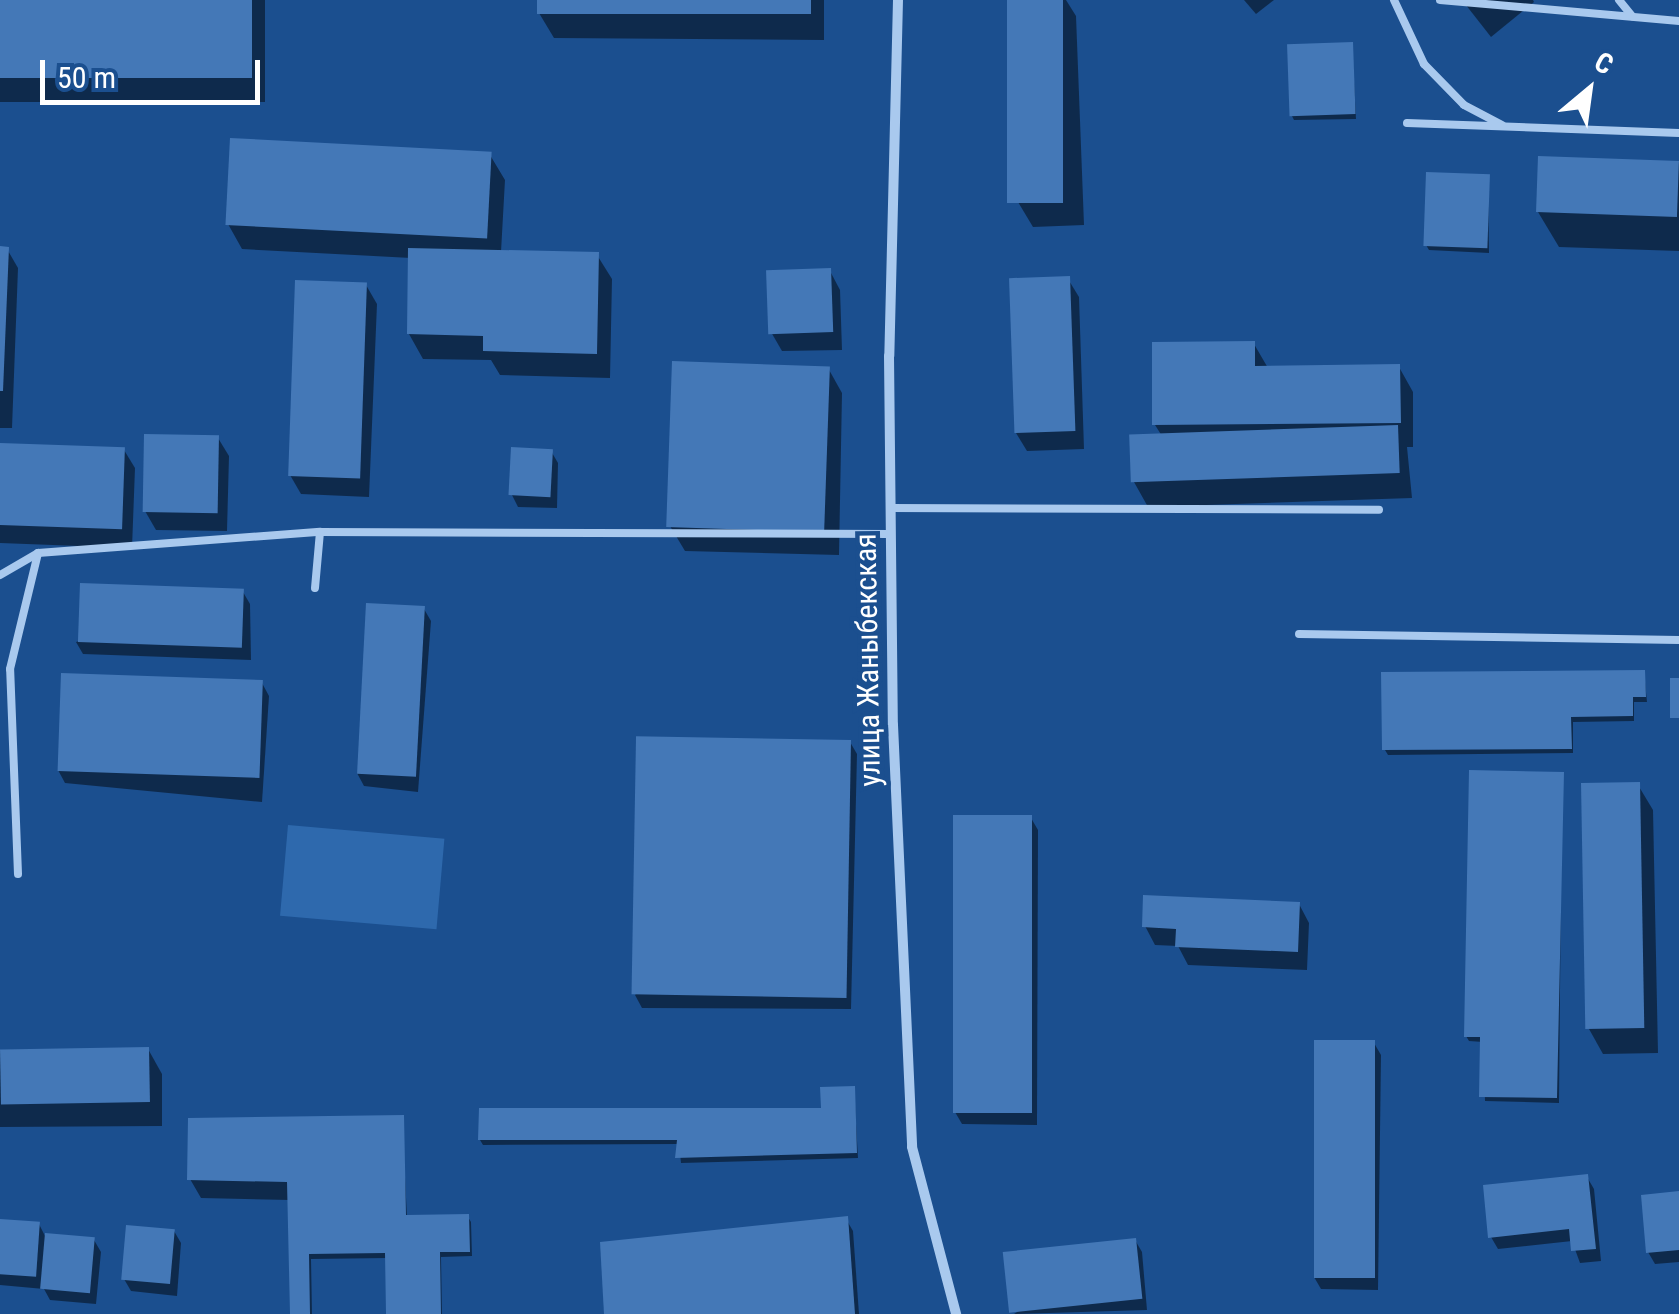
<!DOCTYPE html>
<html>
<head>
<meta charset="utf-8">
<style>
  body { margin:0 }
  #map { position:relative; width:1679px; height:1314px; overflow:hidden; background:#1b4f8f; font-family:"Roboto Condensed",sans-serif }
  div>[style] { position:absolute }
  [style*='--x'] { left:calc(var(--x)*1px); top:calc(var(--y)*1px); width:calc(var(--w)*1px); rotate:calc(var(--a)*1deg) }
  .green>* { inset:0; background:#2e69ad; transform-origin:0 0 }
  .shadow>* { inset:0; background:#0007; transform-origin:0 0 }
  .building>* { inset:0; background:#4478b7; transform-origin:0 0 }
  .lane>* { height:8px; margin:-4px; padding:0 4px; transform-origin:4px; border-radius:4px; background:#a9c9ee }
  .street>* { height:10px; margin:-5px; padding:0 5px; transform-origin:5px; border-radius:5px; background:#a9c9ee }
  span { translate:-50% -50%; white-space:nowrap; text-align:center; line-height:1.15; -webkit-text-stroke:9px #1b4f8f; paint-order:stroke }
  .street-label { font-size:30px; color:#fff }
  .north { position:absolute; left:1539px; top:40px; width:100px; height:100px; -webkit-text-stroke:8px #1b4f8f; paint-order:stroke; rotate:29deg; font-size:28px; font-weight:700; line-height:40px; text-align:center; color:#fff }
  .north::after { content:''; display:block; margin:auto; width:35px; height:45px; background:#fff; clip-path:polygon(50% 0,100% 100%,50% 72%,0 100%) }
  .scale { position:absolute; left:40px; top:60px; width:220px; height:45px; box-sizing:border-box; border:5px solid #fff; border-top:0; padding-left:12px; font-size:30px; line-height:35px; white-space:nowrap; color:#fff; -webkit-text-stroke:8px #1b4f8f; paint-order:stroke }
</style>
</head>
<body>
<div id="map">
  <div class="green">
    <i style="left:288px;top:825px;width:157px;height:91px;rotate:5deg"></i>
  </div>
  <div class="shadow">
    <i style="left:0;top:0;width:265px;height:102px"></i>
    <i style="clip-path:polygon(539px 0,824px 0,824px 40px,554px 38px,539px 13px)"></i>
    <i style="clip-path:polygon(1010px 0,1066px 0,1076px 16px,1084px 225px,1033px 227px,1018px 202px)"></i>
    <i style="clip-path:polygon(1244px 0,1274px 0,1256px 14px)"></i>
    <i style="clip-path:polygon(1462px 0,1533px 0,1534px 2px,1491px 37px)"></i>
    <i style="clip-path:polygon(1352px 45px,1356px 119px,1294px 120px,1291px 114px)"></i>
    <i style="clip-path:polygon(490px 155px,505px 180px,501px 252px,597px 255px,612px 279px,610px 378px,500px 375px,491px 360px,423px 359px,409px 334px,411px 258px,242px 249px,228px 224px)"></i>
    <i style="clip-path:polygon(1679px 162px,1679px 251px,1559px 247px,1538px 212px)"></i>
    <i style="clip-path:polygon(1488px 177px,1489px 253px,1429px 250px,1426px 245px)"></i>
    <i style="clip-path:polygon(0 249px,7px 249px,18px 268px,12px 428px,0 428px)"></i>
    <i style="clip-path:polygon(830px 271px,840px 290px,842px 350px,782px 351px,771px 332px)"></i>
    <i style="clip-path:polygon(1068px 279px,1079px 297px,1084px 449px,1027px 451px,1016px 433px)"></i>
    <i style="clip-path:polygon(366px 285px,377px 304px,369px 497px,301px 494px,290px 475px)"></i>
    <i style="clip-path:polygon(1254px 344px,1268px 368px,1399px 367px,1413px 392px,1413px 447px,1407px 447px,1412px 498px,1148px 507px,1134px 482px,1162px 436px,1155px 425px)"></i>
    <i style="clip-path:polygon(828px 368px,842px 393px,839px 555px,685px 551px,670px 526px)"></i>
    <i style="clip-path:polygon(218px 438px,229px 456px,227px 531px,156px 530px,145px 511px)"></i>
    <i style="clip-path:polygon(0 445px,124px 450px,135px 468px,132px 548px,0 543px)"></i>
    <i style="clip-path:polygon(551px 451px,558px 463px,557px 508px,518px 507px,512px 495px)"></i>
    <i style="clip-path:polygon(243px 592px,250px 604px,251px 660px,83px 654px,76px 642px)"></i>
    <i style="clip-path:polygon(424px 609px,431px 621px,418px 792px,364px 786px,357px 773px)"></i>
    <i style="clip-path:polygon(1644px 672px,1647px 702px,1634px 702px,1634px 721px,1573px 722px,1573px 753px,1388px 755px,1385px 750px)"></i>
    <i style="clip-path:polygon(262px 683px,269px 696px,262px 802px,65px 783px,58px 770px)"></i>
    <i style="clip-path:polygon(850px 742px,857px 754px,851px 1009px,642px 1008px,635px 995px)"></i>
    <i style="clip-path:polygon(1562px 775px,1559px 1103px,1485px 1101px,1483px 1042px,1469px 1041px,1466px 1036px)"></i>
    <i style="clip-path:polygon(1638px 785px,1653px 810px,1658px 1053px,1603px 1054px,1589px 1029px)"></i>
    <i style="clip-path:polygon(1031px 818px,1038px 830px,1037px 1125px,962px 1124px,955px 1112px)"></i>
    <i style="clip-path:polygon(1299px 904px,1309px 923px,1307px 970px,1188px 965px,1178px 946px,1155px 945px,1145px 926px)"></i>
    <i style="clip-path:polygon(1374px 1043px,1381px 1055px,1378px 1290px,1321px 1289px,1314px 1277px)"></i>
    <i style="clip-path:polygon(148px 1049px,162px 1074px,162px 1126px,0 1127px,0 1050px)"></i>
    <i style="clip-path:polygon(854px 1088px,858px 1158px,681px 1163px,679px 1144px,483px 1145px,480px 1140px,824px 1111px)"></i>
    <i style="clip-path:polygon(402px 1118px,407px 1217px,468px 1217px,471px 1222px,472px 1256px,441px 1257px,442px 1314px,389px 1314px,388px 1258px,311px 1259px,312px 1314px,292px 1314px,290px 1200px,201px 1198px,190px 1179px)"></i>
    <i style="clip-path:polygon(1587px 1177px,1594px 1189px,1601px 1261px,1580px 1263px,1572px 1241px,1498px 1249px,1491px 1237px)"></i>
    <i style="clip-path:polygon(1679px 1194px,1679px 1262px,1655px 1264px,1648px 1252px)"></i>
    <i style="clip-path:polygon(846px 1219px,853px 1231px,859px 1314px,606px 1314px)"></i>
    <i style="clip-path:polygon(0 1221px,39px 1224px,45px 1236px,94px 1240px,101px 1252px,96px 1304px,50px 1300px,44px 1289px,0 1285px)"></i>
    <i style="clip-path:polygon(174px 1231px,181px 1243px,177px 1296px,131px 1291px,124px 1279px)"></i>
    <i style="clip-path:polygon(1135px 1240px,1142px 1252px,1147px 1310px,1014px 1314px)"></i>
  </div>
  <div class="building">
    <i style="left:0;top:0;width:252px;height:78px"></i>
    <i style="left:537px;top:0;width:274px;height:14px"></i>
    <i style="left:1007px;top:0;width:56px;height:203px"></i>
    <i style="left:1353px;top:42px;width:72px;height:66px;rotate:88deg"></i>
    <i style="left:230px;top:138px;width:262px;height:87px;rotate:3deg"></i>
    <i style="left:1538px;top:156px;width:141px;height:56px;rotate:2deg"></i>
    <i style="left:1426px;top:172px;width:64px;height:74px;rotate:2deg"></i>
    <i style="clip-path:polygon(0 246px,9px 247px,3px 391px,0 391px)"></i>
    <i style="clip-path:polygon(408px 248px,599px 252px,597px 354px,483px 351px,483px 336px,407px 334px)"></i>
    <i style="left:831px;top:268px;width:64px;height:65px;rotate:88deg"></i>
    <i style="left:1070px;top:276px;width:155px;height:61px;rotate:88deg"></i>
    <i style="left:295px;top:280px;width:72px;height:196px;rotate:2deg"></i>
    <i style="clip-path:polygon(1255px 341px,1255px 366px,1400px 364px,1401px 423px,1152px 425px,1152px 342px)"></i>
    <i style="left:672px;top:361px;width:158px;height:166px;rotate:2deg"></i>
    <i style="left:1398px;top:425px;width:48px;height:269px;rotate:88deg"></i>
    <i style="left:144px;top:434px;width:75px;height:78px;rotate:1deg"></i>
    <i style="left:0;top:443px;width:125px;height:82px;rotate:2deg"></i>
    <i style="left:511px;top:447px;width:42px;height:48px;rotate:3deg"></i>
    <i style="left:80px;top:583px;width:164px;height:59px;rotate:2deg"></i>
    <i style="left:366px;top:603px;width:59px;height:171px;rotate:3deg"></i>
    <i style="clip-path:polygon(1645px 670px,1646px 697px,1633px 697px,1633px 716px,1571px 717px,1572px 749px,1382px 750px,1381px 672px)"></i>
    <i style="left:61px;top:673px;width:202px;height:98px;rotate:2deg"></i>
    <i style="left:1670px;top:678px;width:9px;height:40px"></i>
    <i style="left:851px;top:740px;width:258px;height:215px;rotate:91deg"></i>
    <i style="clip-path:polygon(1469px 770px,1564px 772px,1557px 1098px,1479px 1097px,1480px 1037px,1464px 1037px)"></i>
    <i style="left:1640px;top:782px;width:246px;height:59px;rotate:89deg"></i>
    <i style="left:953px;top:815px;width:79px;height:298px"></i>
    <i style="clip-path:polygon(1143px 895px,1300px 902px,1298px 952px,1175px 947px,1176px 929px,1142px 927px)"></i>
    <i style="left:1314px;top:1040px;width:61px;height:238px"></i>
    <i style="left:149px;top:1047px;width:55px;height:149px;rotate:89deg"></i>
    <i style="clip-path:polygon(855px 1086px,857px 1153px,675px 1158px,677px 1140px,478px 1140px,479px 1108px,821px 1108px,820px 1087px)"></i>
    <i style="clip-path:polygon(404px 1115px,406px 1215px,469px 1214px,470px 1252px,440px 1252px,441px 1314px,386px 1314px,385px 1253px,309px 1254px,310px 1314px,290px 1314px,287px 1182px,187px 1180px,188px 1118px)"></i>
    <i style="clip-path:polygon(1588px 1174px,1596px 1249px,1571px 1251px,1569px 1229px,1488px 1238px,1483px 1185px)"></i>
    <i style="clip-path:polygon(1679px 1191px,1679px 1250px,1646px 1253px,1641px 1195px)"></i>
    <i style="clip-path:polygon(848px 1216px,855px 1314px,604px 1314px,600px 1242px)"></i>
    <i style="left:0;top:1219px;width:40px;height:55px;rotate:4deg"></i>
    <i style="left:126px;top:1225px;width:49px;height:55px;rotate:5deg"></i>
    <i style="left:45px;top:1233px;width:50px;height:56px;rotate:5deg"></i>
    <i style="left:1136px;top:1238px;width:61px;height:134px;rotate:84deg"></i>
  </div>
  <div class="lane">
    <i style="--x:1394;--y:0;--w:71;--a:64.9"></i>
    <i style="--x:1424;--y:64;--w:57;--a:45.7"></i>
    <i style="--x:1464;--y:105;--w:43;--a:27.8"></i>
    <i style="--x:1440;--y:0;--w:240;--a:5"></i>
    <i style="--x:1619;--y:0;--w:21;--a:51"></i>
    <i style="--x:1407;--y:123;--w:272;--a:2.1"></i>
    <i style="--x:890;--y:508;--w:489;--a:0.2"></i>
    <i style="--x:0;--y:575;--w:44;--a:-30.1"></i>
    <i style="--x:38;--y:553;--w:283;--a:-4.3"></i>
    <i style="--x:315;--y:588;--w:56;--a:-84.9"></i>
    <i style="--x:320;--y:532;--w:571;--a:0.2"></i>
    <i style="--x:1299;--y:634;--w:380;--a:0.9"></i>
    <i style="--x:18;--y:874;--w:205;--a:-92.2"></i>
    <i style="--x:10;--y:669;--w:119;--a:-76.4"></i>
  </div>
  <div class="street">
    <i style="--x:898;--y:0;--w:356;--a:91.4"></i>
    <i style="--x:889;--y:356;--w:369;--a:89.4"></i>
    <i style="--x:893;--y:725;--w:422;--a:87.4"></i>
    <i style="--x:912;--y:1147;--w:173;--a:75.2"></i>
  </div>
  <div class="street-label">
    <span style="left:868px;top:660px;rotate:-91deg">улица Жаныбекская</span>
  </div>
  <div class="north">С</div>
  <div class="scale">50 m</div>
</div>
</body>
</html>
